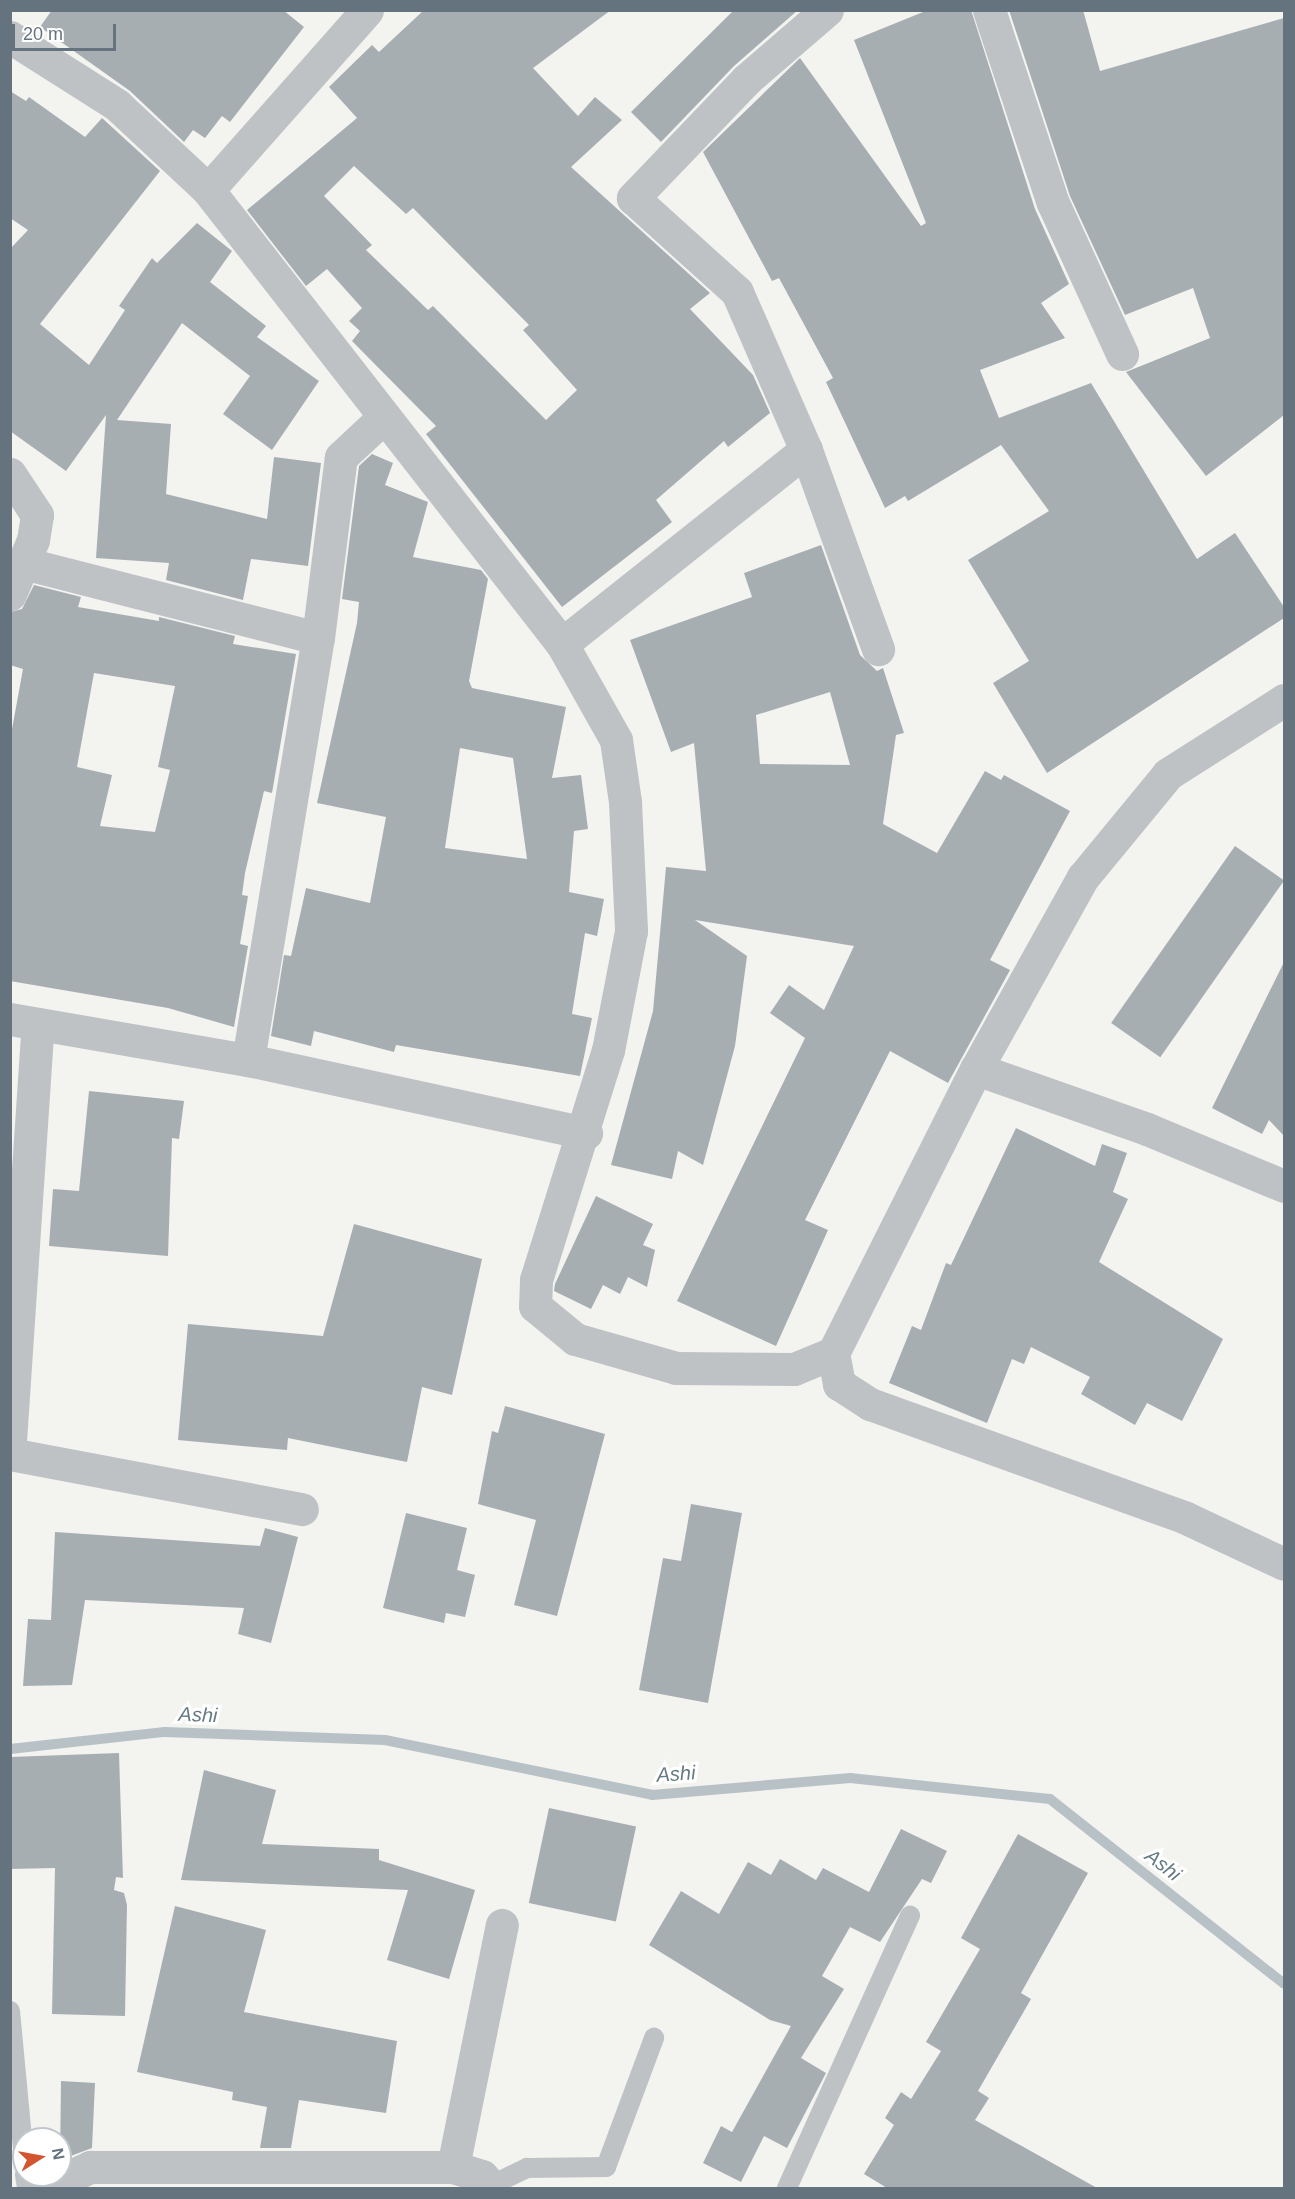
<!DOCTYPE html>
<html>
<head>
<meta charset="utf-8">
<style>
  body { margin:0 }
  #map { position:relative; width:1295px; height:2199px; overflow:hidden; background:#f3f3f0; font-family:Helvetica,sans-serif }
  div>[style] { position:absolute }
  [style*='--x'] { left:calc(var(--x)*1px); top:calc(var(--y)*1px); width:calc(var(--w)*1px); rotate:calc(var(--a)*1deg) }
  .stream>* { height:10px; margin:-5px; padding:0 5px; transform-origin:5px; border-radius:5px; background:#b8c2c6 }
  .building>* { inset:0; background:#a7aeb2; transform-origin:0 0 }
  .lane>* { height:20px; margin:-10px; padding:0 10px; transform-origin:10px; border-radius:10px; background:#bfc2c5 }
  .street>* { height:33px; margin:-16.5px; padding:0 16.5px; transform-origin:16.5px; border-radius:16.5px; background:#bfc2c5 }
  span { translate:-50% -50%; white-space:nowrap; text-align:center; line-height:1.15; -webkit-text-stroke:6px #fff; paint-order:stroke }
  .water-label { font-size:20px; color:#657a82; font-style:italic }
  .frame { position:absolute; inset:0; border:12px solid #65737e; pointer-events:none }
  .north { position:absolute; left:12px; top:2127px; width:60px; height:60px; box-sizing:border-box; background:#fff; border:2px solid #c1c7cb; border-radius:50%; rotate:79deg; font-size:16px; font-weight:700; line-height:24px; text-align:center; color:#65737e }
  .north::after { content:''; display:block; margin:auto; width:21px; height:27px; background:#d35530; clip-path:polygon(50% 0,100% 100%,50% 72%,0 100%) }
  .scale { position:absolute; left:12px; top:24px; width:104px; height:27px; box-sizing:border-box; border:3px solid #65737e; border-top:0; padding-left:8px; font-size:18px; line-height:21px; white-space:nowrap; color:#65737e; -webkit-text-stroke:4px #fff; paint-order:stroke }
</style>
</head>
<body>
<div id="map">
  <div class="stream">
    <i style="--x:10;--y:1749;--w:156;--a:-6.3"></i>
    <i style="--x:165;--y:1732;--w:220;--a:2.1"></i>
    <i style="--x:385;--y:1740;--w:273;--a:11.6"></i>
    <i style="--x:652;--y:1795;--w:199;--a:-4.9"></i>
    <i style="--x:850;--y:1778;--w:201;--a:6"></i>
    <i style="--x:1050;--y:1799;--w:298;--a:38.3"></i>
  </div>
  <div class="building">
    <i style="clip-path:polygon(52px 10px,283px 10px,304px 27px,230px 122px,222px 116px,205px 138px,193px 130px,184px 142px,130px 91px,40px 27px)"></i>
    <i style="clip-path:polygon(evenodd,424px 10px,611px 10px,533px 68px,578px 116px,595px 97px,622px 120px,571px 167px,710px 293px,690px 309px,753px 375px,770px 413px,728px 447px,724px 441px,656px 500px,672px 522px,562px 607px,426px 434px,436px 426px,352px 341px,360px 331px,349px 321px,362px 308px,327px 269px,306px 286px,247px 210px,357px 118px,329px 87px,372px 45px,379px 52px,424px 10px,354px 166px,406px 214px,413px 208px,529px 325px,523px 330px,577px 390px,546px 420px,433px 306px,428px 310px,366px 250px,372px 245px,324px 196px,354px 166px)"></i>
    <i style="clip-path:polygon(734px 10px,798px 10px,734px 66px,661px 142px,631px 112px)"></i>
    <i style="clip-path:polygon(928px 10px,971px 10px,1035px 209px,1069px 284px,1041px 303px,1065px 338px,980px 370px,999px 418px,1091px 383px,1197px 559px,1235px 533px,1284px 607px,1284px 618px,1047px 773px,993px 683px,1029px 661px,968px 560px,1049px 511px,1001px 445px,908px 501px,905px 496px,885px 508px,826px 382px,833px 378px,779px 278px,772px 281px,703px 152px,800px 58px,921px 226px,926px 223px,854px 40px)"></i>
    <i style="clip-path:polygon(1009px 10px,1083px 10px,1100px 71px,1284px 18px,1284px 415px,1206px 476px,1126px 372px,1210px 338px,1193px 288px,1125px 315px,1070px 196px)"></i>
    <i style="clip-path:polygon(10px 91px,26px 101px,29px 97px,85px 137px,102px 118px,160px 171px,40px 324px,89px 365px,125px 310px,119px 306px,152px 258px,157px 263px,197px 223px,232px 251px,210px 282px,266px 326px,257px 337px,319px 381px,272px 450px,223px 414px,250px 376px,182px 323px,117px 420px,171px 424px,166px 494px,267px 519px,274px 457px,321px 463px,308px 566px,251px 559px,243px 600px,166px 580px,169px 563px,96px 558px,106px 415px,66px 471px,10px 431px,10px 249px,28px 230px,10px 218px)"></i>
    <i style="clip-path:polygon(evenodd,372px 454px,393px 463px,385px 485px,428px 502px,413px 557px,481px 570px,488px 579px,469px 681px,472px 688px,566px 707px,552px 778px,581px 775px,588px 829px,574px 831px,569px 892px,604px 899px,597px 936px,585px 933px,572px 1014px,592px 1018px,580px 1076px,396px 1045px,394px 1052px,314px 1031px,311px 1046px,271px 1036px,284px 955px,291px 956px,306px 888px,370px 903px,386px 817px,317px 803px,357px 623px,359px 602px,342px 599px,359px 466px,372px 454px,460px 748px,513px 758px,527px 859px,445px 848px,460px 748px)"></i>
    <i style="clip-path:polygon(evenodd,821px 545px,860px 655px,877px 671px,883px 668px,904px 733px,896px 735px,883px 824px,937px 853px,985px 771px,1001px 780px,1004px 775px,1070px 811px,990px 960px,1010px 970px,948px 1083px,890px 1051px,805px 1220px,828px 1230px,776px 1346px,677px 1301px,805px 1038px,770px 1013px,789px 985px,824px 1010px,854px 946px,695px 920px,747px 956px,735px 1046px,703px 1165px,678px 1151px,672px 1179px,611px 1165px,653px 1011px,666px 867px,706px 871px,694px 743px,671px 752px,630px 640px,752px 597px,744px 573px,821px 545px,830px 692px,850px 765px,760px 764px,756px 715px,830px 692px)"></i>
    <i style="clip-path:polygon(evenodd,34px 585px,81px 597px,78px 607px,159px 621px,159px 617px,235px 636px,233px 644px,296px 654px,272px 793px,264px 791px,245px 873px,242px 895px,248px 896px,240px 944px,248px 946px,234px 1027px,168px 1008px,10px 981px,10px 740px,23px 669px,10px 665px,10px 612px,22px 609px,34px 585px,94px 673px,175px 686px,158px 767px,170px 770px,155px 832px,100px 826px,112px 775px,77px 767px,94px 673px)"></i>
    <i style="left:1235px;top:846px;width:60px;height:216px;rotate:35deg"></i>
    <i style="clip-path:polygon(1284px 962px,1284px 1136px,1269px 1120px,1262px 1134px,1212px 1108px)"></i>
    <i style="clip-path:polygon(89px 1091px,184px 1101px,179px 1139px,172px 1138px,168px 1256px,49px 1246px,53px 1189px,79px 1191px)"></i>
    <i style="clip-path:polygon(1016px 1128px,1095px 1166px,1102px 1144px,1127px 1153px,1113px 1192px,1128px 1199px,1099px 1262px,1223px 1339px,1182px 1421px,1147px 1403px,1135px 1425px,1081px 1394px,1090px 1377px,1031px 1347px,1024px 1364px,1012px 1359px,987px 1423px,889px 1383px,912px 1326px,921px 1330px,946px 1263px,951px 1265px)"></i>
    <i style="clip-path:polygon(596px 1196px,653px 1224px,643px 1245px,655px 1250px,647px 1287px,628px 1277px,620px 1294px,603px 1285px,591px 1309px,554px 1291px,555px 1284px)"></i>
    <i style="clip-path:polygon(354px 1224px,482px 1259px,452px 1395px,422px 1387px,407px 1462px,288px 1438px,287px 1450px,178px 1440px,188px 1324px,323px 1336px)"></i>
    <i style="clip-path:polygon(505px 1406px,605px 1434px,557px 1616px,514px 1605px,536px 1520px,478px 1504px,492px 1431px,498px 1433px)"></i>
    <i style="clip-path:polygon(691px 1504px,742px 1513px,708px 1703px,639px 1690px,663px 1558px,681px 1561px)"></i>
    <i style="clip-path:polygon(406px 1513px,467px 1528px,457px 1570px,475px 1575px,465px 1617px,446px 1613px,444px 1623px,383px 1608px)"></i>
    <i style="clip-path:polygon(265px 1528px,298px 1537px,271px 1643px,238px 1634px,244px 1608px,85px 1600px,72px 1685px,23px 1686px,28px 1619px,51px 1620px,55px 1532px,260px 1546px)"></i>
    <i style="clip-path:polygon(119px 1753px,123px 1878px,116px 1877px,114px 1890px,124px 1893px,127px 1905px,125px 2016px,52px 2014px,55px 1868px,10px 1869px,10px 1757px)"></i>
    <i style="clip-path:polygon(204px 1770px,276px 1790px,262px 1844px,379px 1849px,379px 1860px,475px 1890px,449px 1979px,387px 1960px,408px 1890px,181px 1880px)"></i>
    <i style="left:549px;top:1808px;width:89px;height:97px;rotate:12deg"></i>
    <i style="clip-path:polygon(901px 1829px,947px 1851px,931px 1883px,922px 1879px,880px 1942px,850px 1927px,822px 1976px,844px 1989px,801px 2058px,826px 2073px,787px 2148px,764px 2136px,741px 2182px,703px 2163px,721px 2126px,732px 2132px,791px 2026px,770px 2020px,649px 1945px,681px 1891px,719px 1914px,748px 1862px,771px 1875px,780px 1859px,816px 1880px,823px 1868px,869px 1892px)"></i>
    <i style="clip-path:polygon(1018px 1834px,1088px 1873px,1021px 1993px,1031px 1999px,978px 2091px,989px 2098px,975px 2120px,1097px 2188px,887px 2188px,864px 2174px,894px 2125px,885px 2118px,901px 2092px,911px 2099px,941px 2051px,926px 2042px,980px 1949px,961px 1938px)"></i>
    <i style="clip-path:polygon(175px 1906px,266px 1930px,244px 2012px,397px 2041px,386px 2113px,299px 2100px,291px 2148px,260px 2148px,267px 2107px,232px 2100px,233px 2092px,137px 2072px)"></i>
    <i style="clip-path:polygon(61px 2081px,95px 2083px,92px 2148px,60px 2160px)"></i>
  </div>
  <div class="lane">
    <i style="--x:10;--y:2011;--w:149;--a:84.6"></i>
    <i style="--x:25;--y:2175;--w:13;--a:81"></i>
    <i style="--x:492;--y:2185;--w:39;--a:-26"></i>
    <i style="--x:527;--y:2168;--w:79;--a:-0.7"></i>
    <i style="--x:606;--y:2167;--w:138;--a:-69.6"></i>
    <i style="--x:787;--y:2188;--w:299;--a:-65.7"></i>
  </div>
  <div class="street">
    <i style="--x:827;--y:10;--w:106;--a:139.2"></i>
    <i style="--x:747;--y:79;--w:165;--a:133.8"></i>
    <i style="--x:633;--y:198;--w:140;--a:42.1"></i>
    <i style="--x:737;--y:292;--w:172;--a:66.4"></i>
    <i style="--x:806;--y:450;--w:212;--a:70.1"></i>
    <i style="--x:989;--y:10;--w:203;--a:71.7"></i>
    <i style="--x:1053;--y:203;--w:166;--a:65.4"></i>
    <i style="--x:10;--y:37;--w:127;--a:32.4"></i>
    <i style="--x:117;--y:105;--w:125;--a:43"></i>
    <i style="--x:208;--y:190;--w:576;--a:52.06"></i>
    <i style="--x:562;--y:644;--w:110;--a:60.6"></i>
    <i style="--x:616;--y:740;--w:63;--a:81.7"></i>
    <i style="--x:625;--y:802;--w:129;--a:87.3"></i>
    <i style="--x:631;--y:931;--w:121;--a:100.9"></i>
    <i style="--x:608;--y:1050;--w:241;--a:107.4"></i>
    <i style="--x:536;--y:1280;--w:26;--a:92"></i>
    <i style="--x:535;--y:1306;--w:52;--a:39.5"></i>
    <i style="--x:575;--y:1339;--w:105;--a:16"></i>
    <i style="--x:676;--y:1368;--w:118;--a:0.5"></i>
    <i style="--x:794;--y:1369;--w:42;--a:-22.3"></i>
    <i style="--x:208;--y:190;--w:240;--a:-48.5"></i>
    <i style="--x:10;--y:474;--w:49;--a:56.6"></i>
    <i style="--x:37;--y:515;--w:25;--a:99"></i>
    <i style="--x:33;--y:540;--w:59;--a:113.1"></i>
    <i style="--x:23;--y:563;--w:304;--a:14.3"></i>
    <i style="--x:562;--y:644;--w:312;--a:-38.5"></i>
    <i style="--x:1284;--y:700;--w:138;--a:147.5"></i>
    <i style="--x:1168;--y:774;--w:134;--a:129.5"></i>
    <i style="--x:1083;--y:877;--w:220;--a:119.1"></i>
    <i style="--x:976;--y:1069;--w:318;--a:116.7"></i>
    <i style="--x:833;--y:1353;--w:32;--a:79"></i>
    <i style="--x:839;--y:1384;--w:37;--a:33"></i>
    <i style="--x:870;--y:1404;--w:336;--a:19.8"></i>
    <i style="--x:1186;--y:1518;--w:108;--a:25.1"></i>
    <i style="--x:10;--y:1019;--w:242;--a:9.8"></i>
    <i style="--x:248;--y:1060;--w:346;--a:12.2"></i>
    <i style="--x:248;--y:1060;--w:428;--a:-80.6"></i>
    <i style="--x:318;--y:638;--w:182;--a:-82.8"></i>
    <i style="--x:341;--y:457;--w:57;--a:-42.9"></i>
    <i style="--x:976;--y:1069;--w:181;--a:19.3"></i>
    <i style="--x:1147;--y:1129;--w:148;--a:22.6"></i>
    <i style="--x:10;--y:1441;--w:418;--a:-86.2"></i>
    <i style="--x:10;--y:1454;--w:297;--a:10.7"></i>
    <i style="--x:45;--y:2188;--w:50;--a:-25"></i>
    <i style="--x:90;--y:2167;--w:363;--a:0"></i>
    <i style="--x:493;--y:2188;--w:16;--a:-133"></i>
    <i style="--x:482;--y:2176;--w:30;--a:-163"></i>
    <i style="--x:453;--y:2167;--w:247;--a:-78.6"></i>
  </div>
  <div class="water-label">
    <span style="left:198px;top:1715px;rotate:2deg">Ashi</span>
    <span style="left:676px;top:1774px;rotate:-4deg">Ashi</span>
    <span style="left:1163px;top:1865px;rotate:38deg">Ashi</span>
  </div>
  <div class="frame"></div>
  <div class="north">N</div>
  <div class="scale">20 m</div>
</div>
</body>
</html>
